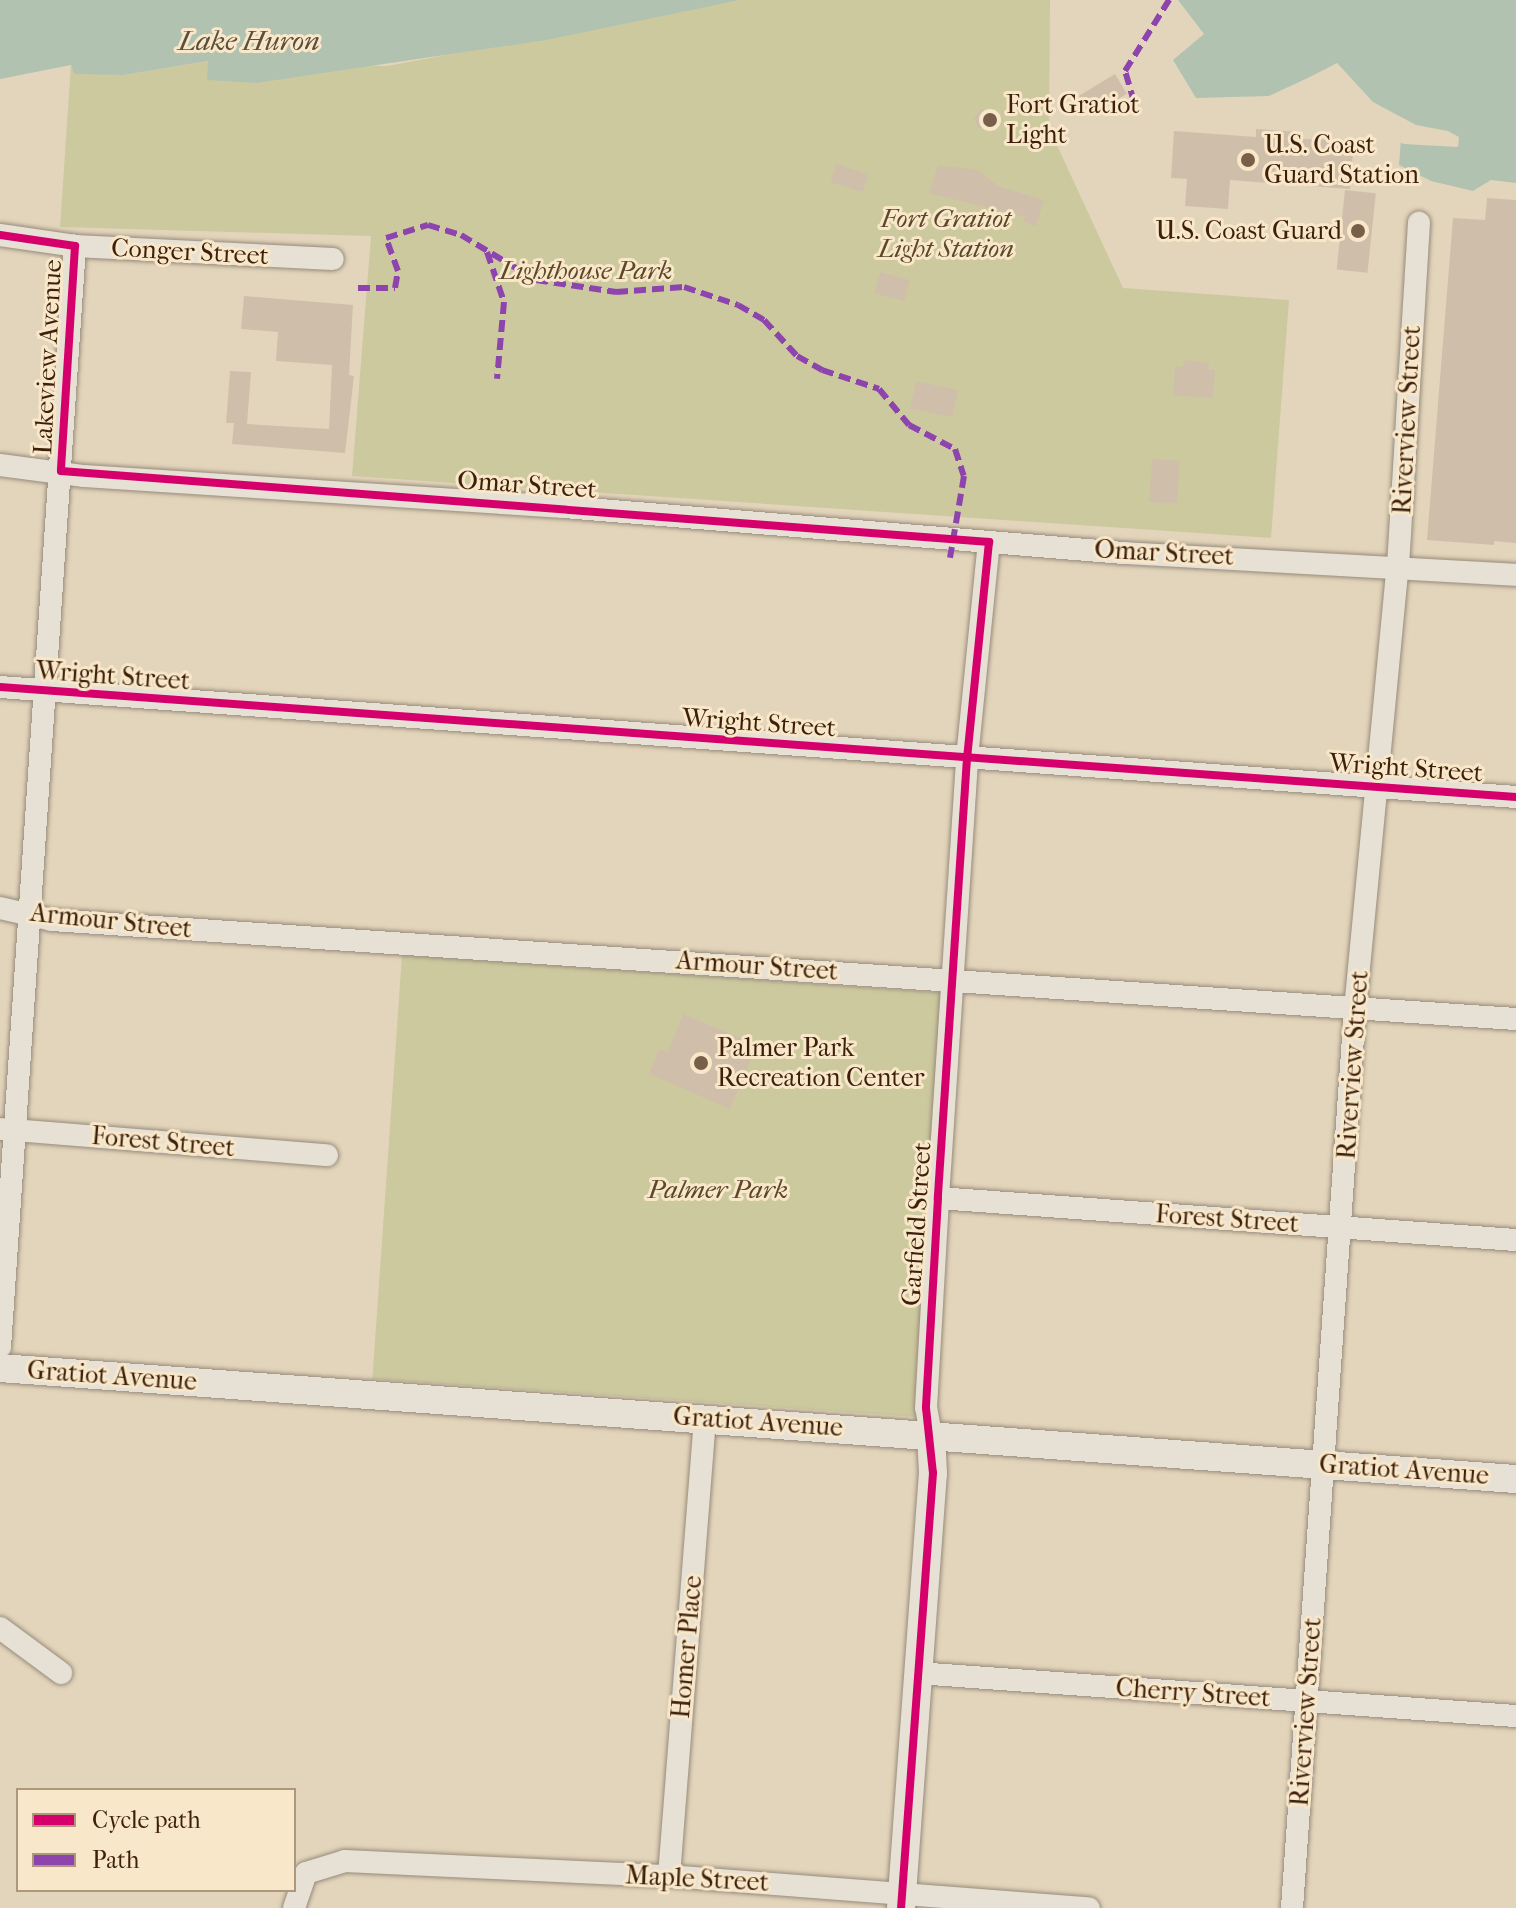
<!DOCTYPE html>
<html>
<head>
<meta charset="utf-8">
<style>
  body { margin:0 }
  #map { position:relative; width:1516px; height:1908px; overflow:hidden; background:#e3d5bb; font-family:"IM FELL French Canon",serif }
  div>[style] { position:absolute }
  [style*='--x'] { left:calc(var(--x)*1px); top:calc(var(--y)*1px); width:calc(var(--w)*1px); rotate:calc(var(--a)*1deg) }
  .green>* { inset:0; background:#cdc99f; transform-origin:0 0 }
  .water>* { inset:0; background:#b1c2b0 }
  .pier>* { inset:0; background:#e3d5bb }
  .building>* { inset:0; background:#cfbfaa; transform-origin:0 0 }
  .roads { filter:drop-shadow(0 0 2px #978b7b) drop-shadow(0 0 2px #978b7b) }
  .minor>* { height:22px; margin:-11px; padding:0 11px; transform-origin:11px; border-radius:11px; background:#e7e0d4 }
  .tertiary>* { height:28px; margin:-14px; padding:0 14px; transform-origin:14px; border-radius:14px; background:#e7e0d4 }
  .quiet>* { height:6px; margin-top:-3px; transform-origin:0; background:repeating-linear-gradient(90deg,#8e44ad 0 12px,transparent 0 18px) }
  .cycleway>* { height:8px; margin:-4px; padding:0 4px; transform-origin:4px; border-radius:4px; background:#d6006c }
  .dots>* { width:22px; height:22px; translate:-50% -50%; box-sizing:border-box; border:4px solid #f8e7c8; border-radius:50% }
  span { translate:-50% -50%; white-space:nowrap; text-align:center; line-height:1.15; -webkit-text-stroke:6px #f8e7c8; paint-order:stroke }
  .poi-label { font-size:26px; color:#3d1f0c }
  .left { translate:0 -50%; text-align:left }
  .right { translate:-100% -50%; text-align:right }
  .park-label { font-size:26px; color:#5c472b; font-style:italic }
  .street-label { font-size:26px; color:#3d1f0c }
  .water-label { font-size:28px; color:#5a4e3c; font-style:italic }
  .legend { position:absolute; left:16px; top:1788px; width:280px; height:104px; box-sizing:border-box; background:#f8e7c8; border:2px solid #ad977d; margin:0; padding:10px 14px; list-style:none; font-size:24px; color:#3d1f0c }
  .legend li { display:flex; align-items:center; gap:16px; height:40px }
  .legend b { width:40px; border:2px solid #ad977d }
</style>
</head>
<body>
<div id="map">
  <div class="green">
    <i style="clip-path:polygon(740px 0,1050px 0,1049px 128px,1123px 288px,1289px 300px,1271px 538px,352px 476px,371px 236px,60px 227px,71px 65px,74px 73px,124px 75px,209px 61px,387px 66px)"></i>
    <i style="left:402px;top:955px;width:549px;height:425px;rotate:4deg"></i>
  </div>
  <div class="water">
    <i style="clip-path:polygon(0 0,740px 0,546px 40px,256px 83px,207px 80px,208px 61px,124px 75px,74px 74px,71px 65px,0 79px)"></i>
    <i style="clip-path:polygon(1178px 0,1516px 0,1516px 183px,1491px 180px,1473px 191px,1431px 181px,1399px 165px,1401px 139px,1327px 69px,1269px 96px,1196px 98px,1173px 60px,1204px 34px)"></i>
  </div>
  <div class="pier">
    <i style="clip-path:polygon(1337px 63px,1373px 102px,1416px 125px,1448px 131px,1459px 137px,1458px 147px,1404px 144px,1382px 134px,1339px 100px,1325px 74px,1312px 76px)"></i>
  </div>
  <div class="building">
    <i style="left:1115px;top:74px;width:23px;height:42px;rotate:59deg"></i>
    <i style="clip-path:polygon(981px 109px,990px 111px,1003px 124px,978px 128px,974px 119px)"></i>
    <i style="clip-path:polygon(1256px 129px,1300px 132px,1300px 139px,1354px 140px,1350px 189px,1230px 180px,1228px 209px,1185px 206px,1187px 179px,1171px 178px,1174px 131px,1256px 137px)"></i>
    <i style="left:836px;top:164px;width:34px;height:19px;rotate:17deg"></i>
    <i style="clip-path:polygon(938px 165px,978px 170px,998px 186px,1044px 200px,1036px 226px,1023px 222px,1025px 217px,929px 193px)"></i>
    <i style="left:1345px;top:190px;width:31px;height:80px;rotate:6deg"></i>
    <i style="clip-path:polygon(1487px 198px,1516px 200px,1516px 543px,1494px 541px,1494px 545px,1427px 540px,1453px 218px,1485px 220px)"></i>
    <i style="left:880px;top:272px;width:31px;height:22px;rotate:15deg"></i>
    <i style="clip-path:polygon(244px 296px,353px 305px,349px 375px,354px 376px,345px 453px,232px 444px,234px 423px,226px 423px,230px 371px,251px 372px,247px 424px,329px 429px,332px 365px,276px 361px,278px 332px,241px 329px)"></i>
    <i style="clip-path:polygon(1184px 360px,1209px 363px,1208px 370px,1215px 370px,1213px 398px,1173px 395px,1175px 366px,1183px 367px)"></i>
    <i style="left:916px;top:381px;width:43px;height:28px;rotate:12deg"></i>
    <i style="left:1152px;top:459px;width:28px;height:43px;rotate:4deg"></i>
    <i style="clip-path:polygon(683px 1014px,757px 1045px,730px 1109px,649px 1074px,659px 1049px,668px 1052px)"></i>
  </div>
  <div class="roads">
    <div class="minor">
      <i style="--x:0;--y:235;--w:76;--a:8.3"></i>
      <i style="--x:75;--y:246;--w:258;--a:2.9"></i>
      <i style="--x:0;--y:465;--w:85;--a:7.5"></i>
      <i style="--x:84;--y:476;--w:481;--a:3.7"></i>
      <i style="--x:564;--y:507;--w:562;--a:4.7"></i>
      <i style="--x:1124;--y:553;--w:393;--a:3.2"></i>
      <i style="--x:0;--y:687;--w:1520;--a:4.15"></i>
      <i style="--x:0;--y:908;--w:53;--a:13"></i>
      <i style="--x:52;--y:920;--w:1467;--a:3.87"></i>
      <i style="--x:1;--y:1129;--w:327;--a:4.6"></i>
      <i style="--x:938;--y:1198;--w:580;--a:4.16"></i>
      <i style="--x:0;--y:1347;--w:1104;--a:-86.1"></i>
      <i style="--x:931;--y:1435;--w:27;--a:-100"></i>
      <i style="--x:926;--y:1408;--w:210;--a:-86.7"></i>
      <i style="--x:938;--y:1198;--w:441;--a:-86.2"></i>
      <i style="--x:967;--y:758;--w:217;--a:-84.2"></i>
      <i style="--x:0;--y:1628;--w:76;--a:36.4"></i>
      <i style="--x:917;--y:1673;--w:601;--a:4.11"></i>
      <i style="--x:669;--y:1876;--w:459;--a:-85.5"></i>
      <i style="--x:294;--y:1908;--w:37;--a:-71"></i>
      <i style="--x:306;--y:1873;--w:41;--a:-17.1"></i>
      <i style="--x:345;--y:1861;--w:324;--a:2.7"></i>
      <i style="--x:669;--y:1876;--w:421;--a:4.4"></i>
      <i style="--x:1292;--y:1908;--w:901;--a:-85.99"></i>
      <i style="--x:1355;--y:1009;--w:445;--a:-84.5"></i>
      <i style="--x:1398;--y:566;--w:344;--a:-86.5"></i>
    </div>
    <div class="tertiary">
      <i style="--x:0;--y:1368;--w:1520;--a:4.19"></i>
      <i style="--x:901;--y:1908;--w:436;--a:-85.8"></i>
      <i style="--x:933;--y:1473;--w:38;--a:-93"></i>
    </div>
  </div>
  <div class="quiet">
    <i style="--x:1134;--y:102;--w:32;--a:-106"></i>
    <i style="--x:1125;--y:71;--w:84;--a:-58.2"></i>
    <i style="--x:487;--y:252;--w:53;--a:71.2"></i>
    <i style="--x:504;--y:302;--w:77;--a:95.2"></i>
    <i style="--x:358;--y:288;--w:37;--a:0"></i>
    <i style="--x:395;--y:288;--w:17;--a:-80"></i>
    <i style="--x:398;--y:271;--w:35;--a:-110"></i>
    <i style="--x:386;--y:238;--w:44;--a:-17.2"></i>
    <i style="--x:428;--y:225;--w:34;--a:17"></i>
    <i style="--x:461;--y:235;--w:87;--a:31"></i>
    <i style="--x:536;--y:280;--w:81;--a:8.5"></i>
    <i style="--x:616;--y:292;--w:68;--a:-4.2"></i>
    <i style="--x:684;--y:287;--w:57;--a:18.4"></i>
    <i style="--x:738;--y:305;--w:30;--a:30"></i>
    <i style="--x:764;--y:320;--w:49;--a:47.5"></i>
    <i style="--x:797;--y:356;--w:29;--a:29"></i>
    <i style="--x:822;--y:370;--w:60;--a:18.4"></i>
    <i style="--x:879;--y:389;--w:47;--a:50.2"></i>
    <i style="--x:909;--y:425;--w:52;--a:27.6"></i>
    <i style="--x:955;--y:449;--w:28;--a:72"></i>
    <i style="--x:964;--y:476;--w:83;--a:99.7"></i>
  </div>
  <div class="cycleway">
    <i style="--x:0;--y:235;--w:76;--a:8.3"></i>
    <i style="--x:75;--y:246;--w:225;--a:93.6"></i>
    <i style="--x:61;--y:471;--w:931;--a:4.38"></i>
    <i style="--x:989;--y:542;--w:217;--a:95.8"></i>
    <i style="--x:967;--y:758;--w:441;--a:93.8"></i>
    <i style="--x:938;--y:1198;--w:210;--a:93.3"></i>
    <i style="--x:926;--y:1408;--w:65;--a:83.9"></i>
    <i style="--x:933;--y:1473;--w:436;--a:94.2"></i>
    <i style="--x:0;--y:687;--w:1520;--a:4.15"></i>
  </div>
  <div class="dots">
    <i style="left:990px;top:120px;background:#775f49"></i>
    <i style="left:1248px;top:160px;background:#775f49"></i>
    <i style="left:1358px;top:231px;background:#775f49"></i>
    <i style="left:701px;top:1063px;background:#775f49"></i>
  </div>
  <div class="poi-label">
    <span class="left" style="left:1006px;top:120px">Fort Gratiot<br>Light</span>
    <span class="left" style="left:1264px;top:160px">U.S. Coast<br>Guard Station</span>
    <span class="right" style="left:1342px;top:231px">U.S. Coast Guard</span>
    <span class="left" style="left:717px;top:1063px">Palmer Park<br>Recreation Center</span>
  </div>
  <div class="park-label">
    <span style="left:946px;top:234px">Fort Gratiot<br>Light Station</span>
    <span style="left:586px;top:271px">Lighthouse Park</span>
    <span style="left:718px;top:1190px">Palmer Park</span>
  </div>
  <div class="street-label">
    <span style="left:190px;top:252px;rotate:3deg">Conger Street</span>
    <span style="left:48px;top:357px;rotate:-87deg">Lakeview Avenue</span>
    <span style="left:1407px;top:420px;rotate:-87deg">Riverview Street</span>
    <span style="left:527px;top:485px;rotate:4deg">Omar Street</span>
    <span style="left:1164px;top:553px;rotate:3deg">Omar Street</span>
    <span style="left:113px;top:676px;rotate:4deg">Wright Street</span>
    <span style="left:759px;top:723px;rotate:4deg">Wright Street</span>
    <span style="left:1406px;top:768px;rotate:4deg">Wright Street</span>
    <span style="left:111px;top:921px;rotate:6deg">Armour Street</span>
    <span style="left:757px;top:966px;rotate:4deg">Armour Street</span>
    <span style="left:1353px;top:1065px;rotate:-86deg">Riverview Street</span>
    <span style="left:163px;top:1142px;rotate:5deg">Forest Street</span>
    <span style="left:1227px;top:1219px;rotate:4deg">Forest Street</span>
    <span style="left:917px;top:1224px;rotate:-86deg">Garfield Street</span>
    <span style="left:112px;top:1376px;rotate:4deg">Gratiot Avenue</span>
    <span style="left:758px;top:1422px;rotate:4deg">Gratiot Avenue</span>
    <span style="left:1404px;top:1470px;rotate:4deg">Gratiot Avenue</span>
    <span style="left:687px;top:1647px;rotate:-85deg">Homer Place</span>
    <span style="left:1193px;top:1693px;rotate:4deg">Cherry Street</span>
    <span style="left:1306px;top:1712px;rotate:-86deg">Riverview Street</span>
    <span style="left:697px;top:1879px;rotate:3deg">Maple Street</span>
  </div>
  <div class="water-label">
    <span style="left:249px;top:41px">Lake Huron</span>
  </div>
  <ul class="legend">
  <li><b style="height:10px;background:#d6006c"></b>Cycle path</li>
  <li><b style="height:10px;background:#8e44ad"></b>Path</li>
  </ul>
</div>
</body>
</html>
